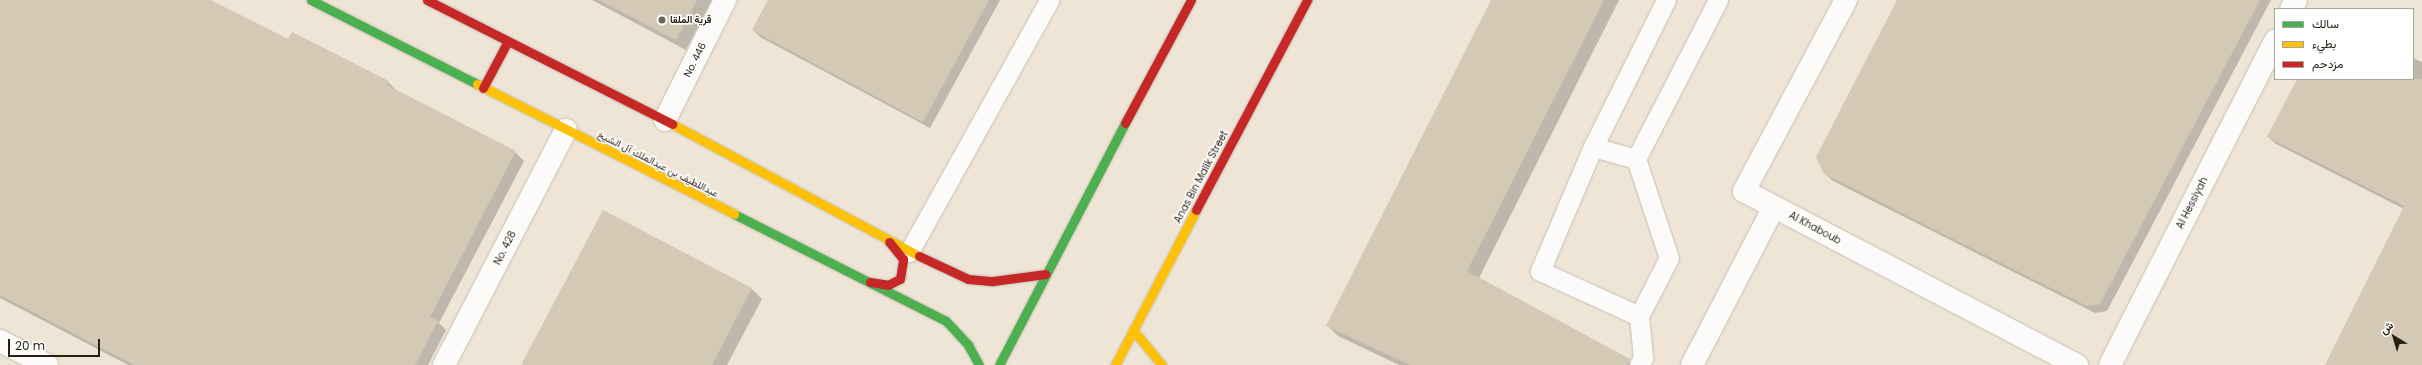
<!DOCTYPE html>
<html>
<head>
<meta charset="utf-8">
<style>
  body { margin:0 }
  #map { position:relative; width:2422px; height:365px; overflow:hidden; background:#eee5d6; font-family:Poppins,Vazirmatn,sans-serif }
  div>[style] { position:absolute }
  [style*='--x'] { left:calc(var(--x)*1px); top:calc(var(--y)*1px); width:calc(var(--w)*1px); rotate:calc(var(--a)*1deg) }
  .shadow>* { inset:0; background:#0003 }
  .building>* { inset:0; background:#d4c9b5 }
  .roads { filter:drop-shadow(0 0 1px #c7c0b3) drop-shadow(0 0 1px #c7c0b3) }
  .lane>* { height:19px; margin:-9.5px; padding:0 9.5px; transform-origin:9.5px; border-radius:9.5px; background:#fcfbf9 }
  .street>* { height:22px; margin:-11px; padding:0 11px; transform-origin:11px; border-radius:11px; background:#fcfbf9 }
  .fast>* { height:9px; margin:-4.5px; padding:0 4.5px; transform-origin:4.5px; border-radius:4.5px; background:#4caf50 }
  .slow>* { height:9px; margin:-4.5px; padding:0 4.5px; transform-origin:4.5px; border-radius:4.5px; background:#ffc107 }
  .jam>* { height:9px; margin:-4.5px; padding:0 4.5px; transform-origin:4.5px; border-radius:4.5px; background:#c62828 }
  .dots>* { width:11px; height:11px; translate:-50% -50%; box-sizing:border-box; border:2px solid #fff; border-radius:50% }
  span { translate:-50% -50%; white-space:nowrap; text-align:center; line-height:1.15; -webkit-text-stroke:3px #fff; paint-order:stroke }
  .poi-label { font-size:10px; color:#251f14; font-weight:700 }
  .left { translate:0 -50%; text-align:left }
  .street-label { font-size:10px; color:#251f14 }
  .legend { position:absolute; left:2274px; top:8px; width:140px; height:72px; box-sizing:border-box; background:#fff; border:1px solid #a8a5a1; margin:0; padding:5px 7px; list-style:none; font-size:12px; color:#251f14 }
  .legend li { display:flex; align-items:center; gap:8px; height:20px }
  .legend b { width:20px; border:1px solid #a8a5a1 }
  .north { position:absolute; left:2374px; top:317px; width:40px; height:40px; -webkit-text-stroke:3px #fff; paint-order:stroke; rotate:322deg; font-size:11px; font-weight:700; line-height:16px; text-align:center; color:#251f14 }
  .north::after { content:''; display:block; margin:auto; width:14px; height:18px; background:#251f14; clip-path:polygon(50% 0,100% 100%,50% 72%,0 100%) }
  .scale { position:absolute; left:8px; top:339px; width:92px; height:18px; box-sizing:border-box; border:2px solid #251f14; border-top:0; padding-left:5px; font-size:12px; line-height:14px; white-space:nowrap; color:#251f14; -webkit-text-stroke:3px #fff; paint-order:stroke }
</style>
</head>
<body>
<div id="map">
  <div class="shadow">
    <i style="clip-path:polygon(0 0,209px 0,289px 40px,388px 82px,397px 91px,515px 152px,524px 161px,439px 323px,446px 330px,428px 365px,128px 365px,0 298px)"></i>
    <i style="clip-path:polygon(592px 0,712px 0,686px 50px)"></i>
    <i style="clip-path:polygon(769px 0,1000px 0,930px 128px,760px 37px,753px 30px)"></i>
    <i style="clip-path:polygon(1492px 0,1619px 0,1479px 278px,1624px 357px,1632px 365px,1399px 365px,1338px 336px,1328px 326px)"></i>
    <i style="clip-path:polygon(1898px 0,2271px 0,2107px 311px,2095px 313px,1833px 181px,1825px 174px)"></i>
    <i style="clip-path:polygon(2413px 58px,2422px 62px,2422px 365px,2326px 365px,2404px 209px,2276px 144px,2268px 137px,2298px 79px,2413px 79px)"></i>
    <i style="clip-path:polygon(603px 211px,752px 289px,762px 299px,727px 365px,522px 365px)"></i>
  </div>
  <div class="building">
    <i style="clip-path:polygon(0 0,211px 0,288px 39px,292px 32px,389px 81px,387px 85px,516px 151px,430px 317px,438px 321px,415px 365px,134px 365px,0 295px)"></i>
    <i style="clip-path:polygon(599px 0,697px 0,676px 40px)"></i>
    <i style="clip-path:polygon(768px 0,989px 0,923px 122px,752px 30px)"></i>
    <i style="clip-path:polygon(1491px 0,1604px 0,1467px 271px,1630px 359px,1628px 365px,1410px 365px,1326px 326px)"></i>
    <i style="clip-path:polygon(1897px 0,2260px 0,2100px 304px,2087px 306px,1824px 174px,1816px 157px)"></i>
    <i style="clip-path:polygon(2297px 79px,2422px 79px,2422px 365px,2325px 365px,2404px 206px,2267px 137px)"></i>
    <i style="clip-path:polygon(603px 210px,752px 288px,712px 365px,521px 365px)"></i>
  </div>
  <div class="roads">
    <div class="lane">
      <i style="--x:1593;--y:147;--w:45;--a:15.6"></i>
      <i style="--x:909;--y:252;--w:288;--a:-60.9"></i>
      <i style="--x:1639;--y:316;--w:109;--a:-155.6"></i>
      <i style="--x:1540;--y:271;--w:135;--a:-66.9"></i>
      <i style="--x:1593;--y:147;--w:164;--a:-63.6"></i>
      <i style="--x:1639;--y:365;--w:8;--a:-60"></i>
      <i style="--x:1643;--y:358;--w:42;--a:-95.4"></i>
      <i style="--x:1639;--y:316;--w:65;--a:-62.7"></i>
      <i style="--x:1669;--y:258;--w:104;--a:-108.4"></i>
      <i style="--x:1636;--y:159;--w:179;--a:-62.7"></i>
    </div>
    <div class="street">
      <i style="--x:1846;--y:0;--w:217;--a:118.1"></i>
      <i style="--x:1744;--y:191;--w:376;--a:27.6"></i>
      <i style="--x:2291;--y:9;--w:10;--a:-61"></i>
      <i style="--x:665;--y:120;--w:134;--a:-63.4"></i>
      <i style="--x:0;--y:341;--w:53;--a:27.1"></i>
      <i style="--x:444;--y:365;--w:265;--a:-62.6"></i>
      <i style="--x:1692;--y:365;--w:178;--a:-62.6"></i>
      <i style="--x:2110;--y:365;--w:364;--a:-63"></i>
    </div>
    <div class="fast">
      <i style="--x:311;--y:0;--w:186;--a:26.8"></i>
      <i style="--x:734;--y:214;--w:237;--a:26.8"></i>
      <i style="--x:946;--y:321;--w:33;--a:47"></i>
      <i style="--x:968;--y:345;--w:23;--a:61"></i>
      <i style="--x:999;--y:365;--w:273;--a:-62.5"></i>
    </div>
    <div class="slow">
      <i style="--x:477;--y:84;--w:288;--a:26.8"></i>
      <i style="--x:672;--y:124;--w:280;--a:28.1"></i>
      <i style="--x:1133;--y:330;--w:45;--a:50.4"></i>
      <i style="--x:1115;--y:365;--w:175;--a:-62.4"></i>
    </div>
    <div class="jam">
      <i style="--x:427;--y:0;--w:275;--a:26.8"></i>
      <i style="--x:483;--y:88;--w:53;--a:-62"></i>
      <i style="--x:1125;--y:123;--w:140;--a:-61.8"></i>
      <i style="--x:1196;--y:210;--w:238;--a:-62.1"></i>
      <i style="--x:919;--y:256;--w:54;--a:25.1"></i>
      <i style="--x:968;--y:279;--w:25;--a:5"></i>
      <i style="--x:993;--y:281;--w:53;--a:-7.5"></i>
      <i style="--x:870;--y:282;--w:18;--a:9"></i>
      <i style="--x:888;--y:285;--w:13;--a:-27"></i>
      <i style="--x:900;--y:279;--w:20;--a:-81"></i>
      <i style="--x:903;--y:259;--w:22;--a:-129"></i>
    </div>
  </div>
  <div class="dots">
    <i style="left:662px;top:20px;background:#6b6458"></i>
  </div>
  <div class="poi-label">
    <span class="left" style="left:670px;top:20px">قرية الملقا</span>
  </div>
  <div class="street-label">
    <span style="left:695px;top:60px;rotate:-63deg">No. 446</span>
    <span style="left:658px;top:164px;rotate:27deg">عبداللطيف بن عبدالملك آل الشيخ</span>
    <span style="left:1201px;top:177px;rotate:-62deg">Anas Bin Malik Street</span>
    <span style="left:2192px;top:203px;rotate:-63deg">Al Hessiyah</span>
    <span style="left:1815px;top:228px;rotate:28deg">Al Khaboub</span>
    <span style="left:505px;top:248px;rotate:-63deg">No. 428</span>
  </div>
  <ul class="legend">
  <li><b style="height:5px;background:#4caf50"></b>سالك</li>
  <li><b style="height:5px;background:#ffc107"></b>بطيء</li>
  <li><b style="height:5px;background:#c62828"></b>مزدحم</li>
  </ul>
  <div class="north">ش</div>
  <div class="scale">20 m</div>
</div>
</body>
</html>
